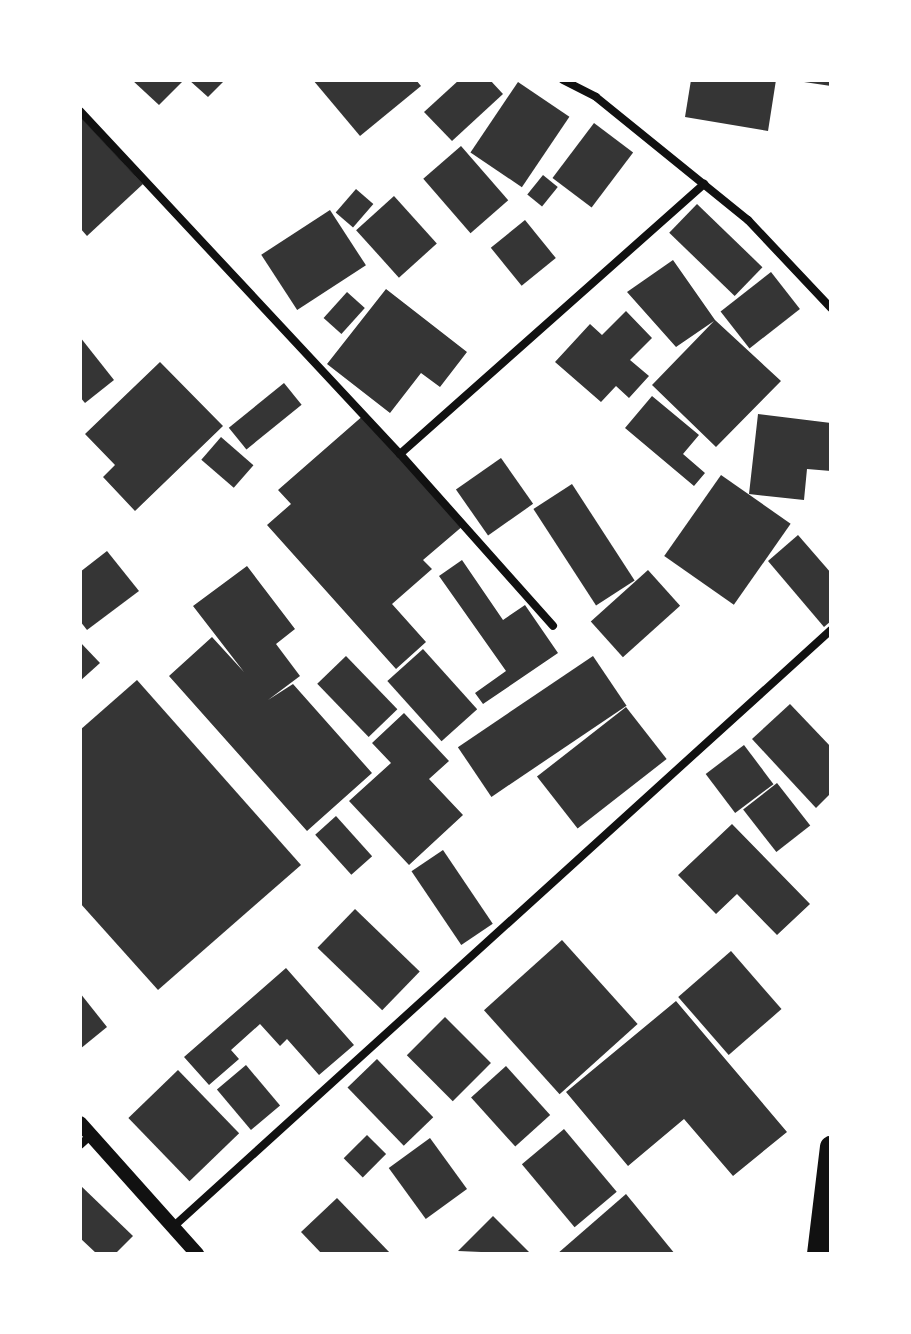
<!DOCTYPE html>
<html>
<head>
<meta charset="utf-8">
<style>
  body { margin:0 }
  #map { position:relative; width:911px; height:1334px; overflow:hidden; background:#fff; font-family:"Source Sans 3",sans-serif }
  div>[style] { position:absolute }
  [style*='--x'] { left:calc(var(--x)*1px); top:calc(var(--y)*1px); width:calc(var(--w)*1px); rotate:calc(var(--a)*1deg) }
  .building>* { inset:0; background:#353535; transform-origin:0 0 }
  .minor>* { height:8px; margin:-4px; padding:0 4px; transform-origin:4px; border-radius:4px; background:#111 }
  .tertiary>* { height:14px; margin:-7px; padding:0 7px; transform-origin:7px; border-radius:7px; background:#111 }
  .trunk>* { height:22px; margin:-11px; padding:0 11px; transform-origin:11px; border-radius:11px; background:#111 }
  span { translate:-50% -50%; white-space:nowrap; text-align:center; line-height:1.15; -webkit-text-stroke:6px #fff; paint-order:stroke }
  .frame { position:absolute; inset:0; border:82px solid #fff; pointer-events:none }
</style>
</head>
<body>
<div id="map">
  <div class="building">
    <i style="clip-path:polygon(132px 80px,184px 80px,159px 105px)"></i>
    <i style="clip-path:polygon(189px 80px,225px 80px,208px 97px)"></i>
    <i style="clip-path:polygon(313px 80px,416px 80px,421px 86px,360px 136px)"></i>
    <i style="clip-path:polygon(459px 80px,490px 80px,503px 94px,452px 141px,424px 112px)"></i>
    <i style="clip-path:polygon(691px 80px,776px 80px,768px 131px,685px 117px)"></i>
    <i style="clip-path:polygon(804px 80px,831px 80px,831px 86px,804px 82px)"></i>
    <i style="left:518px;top:82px;width:62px;height:85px;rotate:34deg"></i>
    <i style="clip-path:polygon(80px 116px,143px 184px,87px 236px,80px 228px)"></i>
    <i style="left:594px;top:123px;width:49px;height:69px;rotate:37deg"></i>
    <i style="left:461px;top:146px;width:72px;height:50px;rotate:49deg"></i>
    <i style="left:543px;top:175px;width:19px;height:25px;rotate:39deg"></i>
    <i style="left:356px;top:189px;width:23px;height:31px;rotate:41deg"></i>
    <i style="left:394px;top:196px;width:64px;height:51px;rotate:48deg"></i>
    <i style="left:697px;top:204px;width:91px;height:40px;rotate:44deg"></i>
    <i style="left:330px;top:210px;width:66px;height:82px;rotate:57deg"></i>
    <i style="left:525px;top:220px;width:49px;height:44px;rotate:51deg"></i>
    <i style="clip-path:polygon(673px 260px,715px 320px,781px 381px,716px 447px,652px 385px,714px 321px,676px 347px,627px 292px)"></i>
    <i style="left:771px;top:272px;width:47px;height:64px;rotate:52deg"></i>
    <i style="clip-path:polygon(386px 289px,467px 352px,440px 387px,421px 373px,390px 413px,327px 364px)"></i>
    <i style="left:347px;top:292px;width:24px;height:35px;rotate:42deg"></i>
    <i style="clip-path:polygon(626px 311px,652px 338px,630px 360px,649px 376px,629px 398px,616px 386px,601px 402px,555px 362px,590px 324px,602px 335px)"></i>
    <i style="clip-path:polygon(80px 337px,114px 380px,85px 403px,80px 397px)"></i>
    <i style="clip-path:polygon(160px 362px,223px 426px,135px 511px,103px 477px,115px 465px,85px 434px)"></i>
    <i style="left:284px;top:383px;width:28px;height:71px;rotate:51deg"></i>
    <i style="clip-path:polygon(652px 396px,699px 435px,683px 454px,705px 473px,694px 486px,625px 428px)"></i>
    <i style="clip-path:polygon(365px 414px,464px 525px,423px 560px,432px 569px,392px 604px,426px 642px,396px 669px,267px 525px,291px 504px,278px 490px)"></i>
    <i style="clip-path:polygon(758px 414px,831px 423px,831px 471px,807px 469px,804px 500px,749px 494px)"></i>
    <i style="left:221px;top:437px;width:43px;height:30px;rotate:41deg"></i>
    <i style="left:501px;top:458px;width:56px;height:55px;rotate:55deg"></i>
    <i style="left:721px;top:475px;width:85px;height:99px;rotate:35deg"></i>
    <i style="left:572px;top:484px;width:115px;height:46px;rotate:57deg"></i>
    <i style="clip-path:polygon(798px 535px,831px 573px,831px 621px,824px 627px,768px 561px)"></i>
    <i style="clip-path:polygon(107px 551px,139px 591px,87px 630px,80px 621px,80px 572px)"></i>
    <i style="clip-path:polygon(462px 560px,503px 620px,525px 605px,558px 653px,483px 704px,475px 693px,506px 671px,439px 576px)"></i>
    <i style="clip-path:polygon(247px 566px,295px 629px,276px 644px,300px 676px,268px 700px,293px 684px,372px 773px,307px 831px,169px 676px,212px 637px,244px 672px,193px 606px)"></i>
    <i style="left:648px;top:570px;width:48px;height:77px;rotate:48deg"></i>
    <i style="clip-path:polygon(80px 642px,100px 663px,80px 681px)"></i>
    <i style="left:423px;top:649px;width:81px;height:48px;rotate:48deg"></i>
    <i style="left:346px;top:656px;width:74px;height:40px;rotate:46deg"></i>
    <i style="left:593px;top:656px;width:60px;height:163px;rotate:56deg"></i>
    <i style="clip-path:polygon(137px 680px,301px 865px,158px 990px,80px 903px,80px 730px)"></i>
    <i style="clip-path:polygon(790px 704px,831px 747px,831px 793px,816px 808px,752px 739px)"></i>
    <i style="left:626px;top:707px;width:66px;height:113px;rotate:52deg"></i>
    <i style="clip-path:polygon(404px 713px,449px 761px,429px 779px,463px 815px,409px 865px,349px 801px,391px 763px,372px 743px)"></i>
    <i style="left:744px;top:745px;width:49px;height:48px;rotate:53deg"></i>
    <i style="left:777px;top:783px;width:54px;height:43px;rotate:52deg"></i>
    <i style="left:336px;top:816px;width:54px;height:28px;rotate:48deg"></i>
    <i style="clip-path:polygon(732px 824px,810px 904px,777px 935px,737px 894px,716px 914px,678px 875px)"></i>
    <i style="left:443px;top:850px;width:89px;height:38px;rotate:56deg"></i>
    <i style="left:355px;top:909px;width:90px;height:54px;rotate:44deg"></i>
    <i style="left:562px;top:940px;width:113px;height:105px;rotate:48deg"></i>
    <i style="left:731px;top:951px;width:77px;height:70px;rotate:49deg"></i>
    <i style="clip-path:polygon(286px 968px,354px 1045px,319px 1075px,287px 1039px,280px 1046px,260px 1024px,231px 1050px,239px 1059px,209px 1085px,184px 1057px)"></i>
    <i style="clip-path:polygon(80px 993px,107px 1027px,80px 1049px)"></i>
    <i style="clip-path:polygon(676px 1001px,787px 1132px,733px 1176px,684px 1119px,628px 1166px,566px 1092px)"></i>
    <i style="left:445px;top:1017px;width:65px;height:54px;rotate:45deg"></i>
    <i style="left:377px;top:1059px;width:81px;height:41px;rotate:46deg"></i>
    <i style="left:246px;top:1065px;width:53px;height:38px;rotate:50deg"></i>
    <i style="left:506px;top:1066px;width:66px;height:47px;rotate:48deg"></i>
    <i style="left:178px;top:1070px;width:88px;height:69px;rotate:46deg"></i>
    <i style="left:564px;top:1129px;width:82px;height:55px;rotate:50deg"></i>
    <i style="left:367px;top:1135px;width:27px;height:33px;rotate:45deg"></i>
    <i style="left:430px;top:1138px;width:63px;height:51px;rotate:54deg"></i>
    <i style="clip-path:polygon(80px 1185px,133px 1236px,115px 1254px,97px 1254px,80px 1238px)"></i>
    <i style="clip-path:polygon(626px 1194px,675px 1254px,557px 1254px)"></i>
    <i style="clip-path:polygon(337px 1198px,391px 1254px,322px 1254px,301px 1232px)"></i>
    <i style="clip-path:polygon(493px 1216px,531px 1254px,458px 1251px)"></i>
  </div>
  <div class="minor">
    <i style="--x:563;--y:80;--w:37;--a:27"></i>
    <i style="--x:596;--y:97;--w:196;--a:39"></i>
    <i style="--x:748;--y:220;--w:121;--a:46.7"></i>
    <i style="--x:80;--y:111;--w:469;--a:47"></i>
    <i style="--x:400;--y:454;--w:407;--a:-41.6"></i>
    <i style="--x:400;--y:454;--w:230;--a:48.3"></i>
    <i style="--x:80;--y:1145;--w:15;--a:-42"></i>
    <i style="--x:173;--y:1227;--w:888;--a:-42.22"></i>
  </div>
  <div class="tertiary">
    <i style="--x:80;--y:1123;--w:176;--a:48.2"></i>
  </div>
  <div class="trunk">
    <i style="--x:818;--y:1254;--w:108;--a:-83.1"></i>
  </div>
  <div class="frame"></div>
</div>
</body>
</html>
